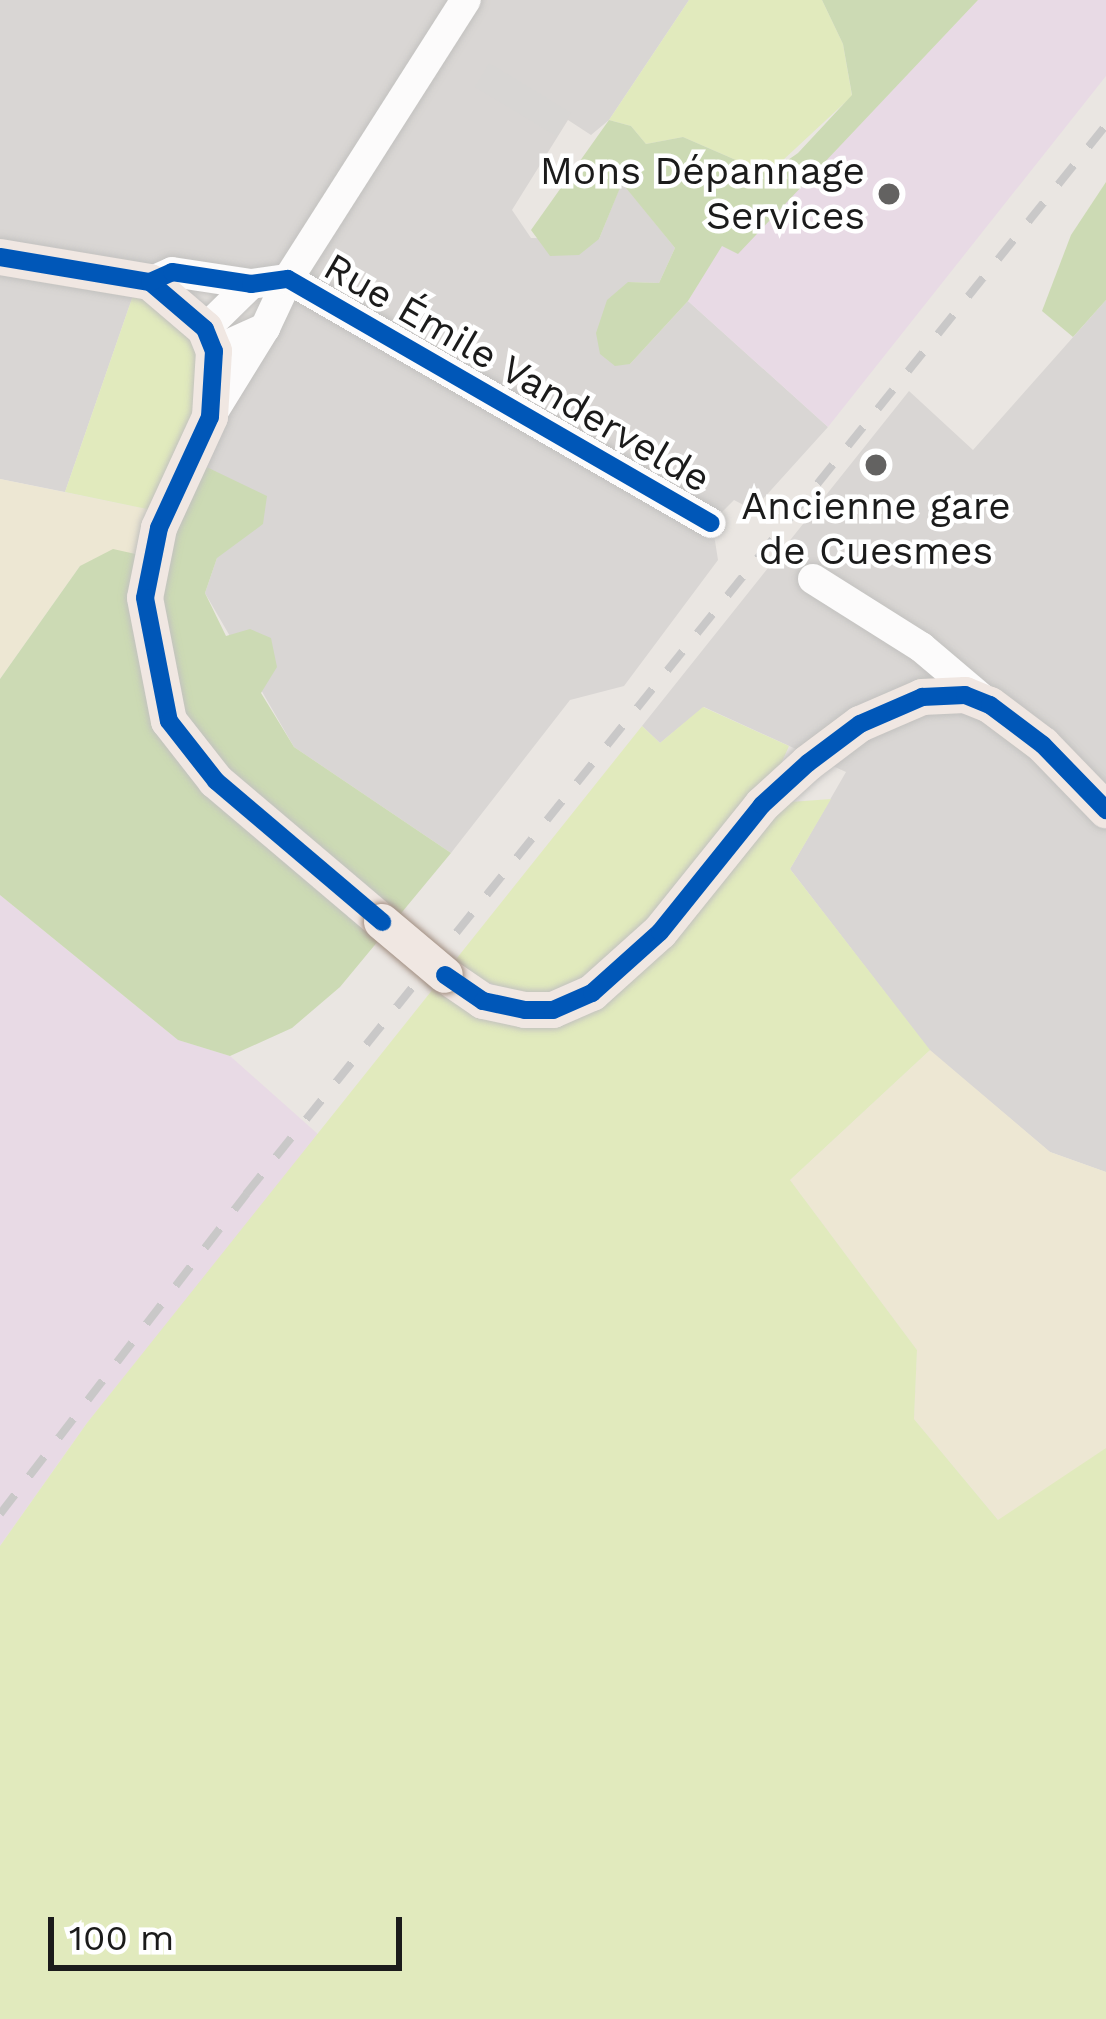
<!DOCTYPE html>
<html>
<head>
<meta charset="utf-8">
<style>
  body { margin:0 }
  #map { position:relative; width:1106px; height:2019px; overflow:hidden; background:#eae6e2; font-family:"Work Sans",sans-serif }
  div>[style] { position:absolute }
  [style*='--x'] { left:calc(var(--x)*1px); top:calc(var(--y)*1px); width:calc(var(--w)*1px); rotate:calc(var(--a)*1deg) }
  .residential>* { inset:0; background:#d9d6d4 }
  .industrial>* { inset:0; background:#e8dae5 }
  .religious>* { inset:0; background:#d8d6d4; transform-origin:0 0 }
  .farmland>* { inset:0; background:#ede7d3 }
  .grass>* { inset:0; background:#e1eabd }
  .forest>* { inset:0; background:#ccdab4 }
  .roads { filter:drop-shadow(0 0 3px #c2c1bf) drop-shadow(0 0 3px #c2c1bf) }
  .minor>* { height:30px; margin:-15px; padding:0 15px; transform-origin:15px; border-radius:15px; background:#fcfbfb }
  .major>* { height:36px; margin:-18px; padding:0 18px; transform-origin:18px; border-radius:18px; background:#f0e7e2 }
  .rail>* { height:8px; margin-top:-4px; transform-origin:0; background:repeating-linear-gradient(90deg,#c9c8c8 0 24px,transparent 0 48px) }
  .bridges { filter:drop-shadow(0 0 3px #a08d80) drop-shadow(0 0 3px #a08d80) }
  .major-bridge>* { height:36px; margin:-18px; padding:0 18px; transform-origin:18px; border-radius:18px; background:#f0e7e2 }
  .cycleway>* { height:18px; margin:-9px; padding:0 9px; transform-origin:9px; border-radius:9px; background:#0057b8 }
  .dots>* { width:33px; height:33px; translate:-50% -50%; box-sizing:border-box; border:6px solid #fff; border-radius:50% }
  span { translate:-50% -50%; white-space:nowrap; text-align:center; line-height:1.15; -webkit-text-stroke:9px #fff; paint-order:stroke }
  .poi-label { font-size:39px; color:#1b1b1b }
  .right { translate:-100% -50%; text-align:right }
  .street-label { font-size:39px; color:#1b1b1b }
  .scale { position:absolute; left:48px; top:1917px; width:354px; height:54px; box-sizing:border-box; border:6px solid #1b1b1b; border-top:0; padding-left:15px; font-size:36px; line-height:42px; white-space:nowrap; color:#1b1b1b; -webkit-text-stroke:9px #fff; paint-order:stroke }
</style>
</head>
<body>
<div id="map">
  <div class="residential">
    <i style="clip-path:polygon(0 0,689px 0,609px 120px,591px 135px,568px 120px,512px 210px,531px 238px,599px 239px,622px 182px,675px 248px,659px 283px,628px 282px,630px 364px,688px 301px,828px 427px,753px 510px,734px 500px,712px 522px,718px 560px,624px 686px,570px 700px,451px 853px,294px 747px,205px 593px,217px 558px,192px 460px,287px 281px,138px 281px,65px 492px,0 479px)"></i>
    <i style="clip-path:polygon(1106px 300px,1106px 1172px,1050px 1152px,930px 1051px,790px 869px,846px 772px,704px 707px,660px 743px,642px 726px,909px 391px,973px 450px)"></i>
  </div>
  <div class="industrial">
    <i style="clip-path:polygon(978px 0,1106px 0,1106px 76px,828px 427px,688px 301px,722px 245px,738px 253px)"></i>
    <i style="clip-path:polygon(0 895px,178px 1040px,230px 1056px,319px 1135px,87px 1423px,0 1546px)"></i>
  </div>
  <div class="religious">
    <i style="left:489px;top:63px;width:96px;height:28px;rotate:31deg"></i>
  </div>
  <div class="farmland">
    <i style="clip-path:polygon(0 479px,166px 513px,149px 557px,80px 566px,0 679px)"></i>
    <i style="clip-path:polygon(930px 1050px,1050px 1152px,1106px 1172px,1106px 1448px,999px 1521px,914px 1419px,917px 1350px,790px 1180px)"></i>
  </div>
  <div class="grass">
    <i style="clip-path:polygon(689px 0,822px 0,843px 44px,852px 96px,768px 174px,683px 137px,646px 144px,631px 126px,609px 120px)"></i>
    <i style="clip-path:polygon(138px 281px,214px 351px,166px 513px,65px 492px)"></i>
    <i style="clip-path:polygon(703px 707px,789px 746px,763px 804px,831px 799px,790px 869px,930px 1050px,790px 1180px,917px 1350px,914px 1419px,998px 1520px,1106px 1448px,1106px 2019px,0 2019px,0 1546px,87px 1423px,433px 989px,462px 1006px,520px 994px,449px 968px,642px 726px,660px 743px)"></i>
  </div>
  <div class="forest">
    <i style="clip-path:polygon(822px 0,978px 0,738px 254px,722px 246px,688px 301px,630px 364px,615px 366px,600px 354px,596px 333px,607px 300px,628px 282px,659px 283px,675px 248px,622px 183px,599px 239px,579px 255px,550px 256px,531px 230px,609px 120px,631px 126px,646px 144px,683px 137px,768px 174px,798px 153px,852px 95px,843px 44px)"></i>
    <i style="clip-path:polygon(1106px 182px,1106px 300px,1073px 337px,1042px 311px,1071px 235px)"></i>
    <i style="clip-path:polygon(192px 460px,267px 496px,263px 524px,217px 558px,205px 593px,226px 636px,250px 629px,271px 638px,277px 667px,261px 693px,294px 747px,451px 853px,340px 987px,292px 1028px,230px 1056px,178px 1040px,0 895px,0 679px,80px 566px,113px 549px,149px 557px)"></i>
  </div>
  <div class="roads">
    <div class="minor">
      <i style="--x:150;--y:282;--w:24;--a:-24"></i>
      <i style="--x:172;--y:272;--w:80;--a:8.6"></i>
      <i style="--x:251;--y:284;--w:37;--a:-8"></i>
      <i style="--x:288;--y:279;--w:488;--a:30"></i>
      <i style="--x:205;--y:329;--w:64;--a:-44.4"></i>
      <i style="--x:214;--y:351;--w:56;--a:-24.3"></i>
      <i style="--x:265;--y:328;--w:54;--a:-64.9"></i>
      <i style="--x:288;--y:279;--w:331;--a:-57.5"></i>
      <i style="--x:210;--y:417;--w:105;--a:-58.3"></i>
      <i style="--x:813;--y:579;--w:128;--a:32.2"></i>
      <i style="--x:921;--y:647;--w:85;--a:40.2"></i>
    </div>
    <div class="major">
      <i style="--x:0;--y:257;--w:152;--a:9.5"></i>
      <i style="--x:150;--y:282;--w:72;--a:40.5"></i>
      <i style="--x:205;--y:329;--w:24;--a:68"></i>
      <i style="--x:214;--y:351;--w:66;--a:93.5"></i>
      <i style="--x:210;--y:417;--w:122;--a:114.7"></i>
      <i style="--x:159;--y:528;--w:71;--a:101.3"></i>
      <i style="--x:145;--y:598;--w:125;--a:79"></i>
      <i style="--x:169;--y:721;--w:76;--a:51.9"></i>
      <i style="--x:216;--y:781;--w:218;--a:40.3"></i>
      <i style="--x:445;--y:975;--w:46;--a:34.4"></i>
      <i style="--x:483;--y:1001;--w:43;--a:12.1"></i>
      <i style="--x:525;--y:1010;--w:28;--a:0"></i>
      <i style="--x:553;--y:1010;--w:43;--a:-23.6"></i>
      <i style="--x:592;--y:993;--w:91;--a:-41.9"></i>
      <i style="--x:660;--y:932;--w:163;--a:-51.2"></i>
      <i style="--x:762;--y:805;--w:62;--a:-42.4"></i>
      <i style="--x:808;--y:763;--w:65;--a:-36.9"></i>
      <i style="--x:860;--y:724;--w:68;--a:-23.5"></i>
      <i style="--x:922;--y:697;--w:43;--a:-2.7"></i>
      <i style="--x:965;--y:695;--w:27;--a:22"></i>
      <i style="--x:990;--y:705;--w:66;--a:37"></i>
      <i style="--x:1043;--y:745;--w:91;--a:45.9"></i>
    </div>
  </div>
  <div class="rail">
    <i style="--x:0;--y:1514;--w:404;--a:-52.4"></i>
    <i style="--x:246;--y:1194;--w:1372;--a:-51.18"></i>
  </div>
  <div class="bridges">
    <div class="major-bridge">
      <i style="--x:382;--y:922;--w:82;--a:40.1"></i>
    </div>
  </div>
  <div class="cycleway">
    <i style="--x:0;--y:257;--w:152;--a:9.5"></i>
    <i style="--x:150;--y:282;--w:72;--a:40.5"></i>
    <i style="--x:205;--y:329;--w:24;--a:68"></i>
    <i style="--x:214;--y:351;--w:66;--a:93.5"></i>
    <i style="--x:210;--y:417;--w:122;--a:114.7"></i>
    <i style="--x:159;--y:528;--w:71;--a:101.3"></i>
    <i style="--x:145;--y:598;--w:125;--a:79"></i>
    <i style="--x:169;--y:721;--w:76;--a:51.9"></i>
    <i style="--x:216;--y:781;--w:218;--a:40.3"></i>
    <i style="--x:150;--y:282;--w:24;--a:-24"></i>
    <i style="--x:172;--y:272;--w:80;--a:8.6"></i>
    <i style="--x:251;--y:284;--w:37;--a:-8"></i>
    <i style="--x:288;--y:279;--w:488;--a:30"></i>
    <i style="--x:445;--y:975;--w:46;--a:34.4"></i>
    <i style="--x:483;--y:1001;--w:43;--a:12.1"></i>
    <i style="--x:525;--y:1010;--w:28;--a:0"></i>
    <i style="--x:553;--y:1010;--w:43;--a:-23.6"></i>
    <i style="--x:592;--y:993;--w:91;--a:-41.9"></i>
    <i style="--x:660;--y:932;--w:163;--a:-51.2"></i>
    <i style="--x:762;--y:805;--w:62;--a:-42.4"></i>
    <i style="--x:808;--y:763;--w:65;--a:-36.9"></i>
    <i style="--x:860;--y:724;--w:68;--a:-23.5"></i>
    <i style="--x:922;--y:697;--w:43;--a:-2.7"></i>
    <i style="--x:965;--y:695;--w:27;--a:22"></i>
    <i style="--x:990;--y:705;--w:66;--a:37"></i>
    <i style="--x:1043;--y:745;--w:91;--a:45.9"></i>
  </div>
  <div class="dots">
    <i style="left:889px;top:194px;background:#636261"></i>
    <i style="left:876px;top:465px;background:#636261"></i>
  </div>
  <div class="poi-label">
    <span class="right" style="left:865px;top:194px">Mons Dépannage<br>Services</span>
    <span style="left:876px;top:529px">Ancienne gare<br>de Cuesmes</span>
  </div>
  <div class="street-label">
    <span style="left:517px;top:373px;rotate:30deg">Rue Émile Vandervelde</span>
  </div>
  <div class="scale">100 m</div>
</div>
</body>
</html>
